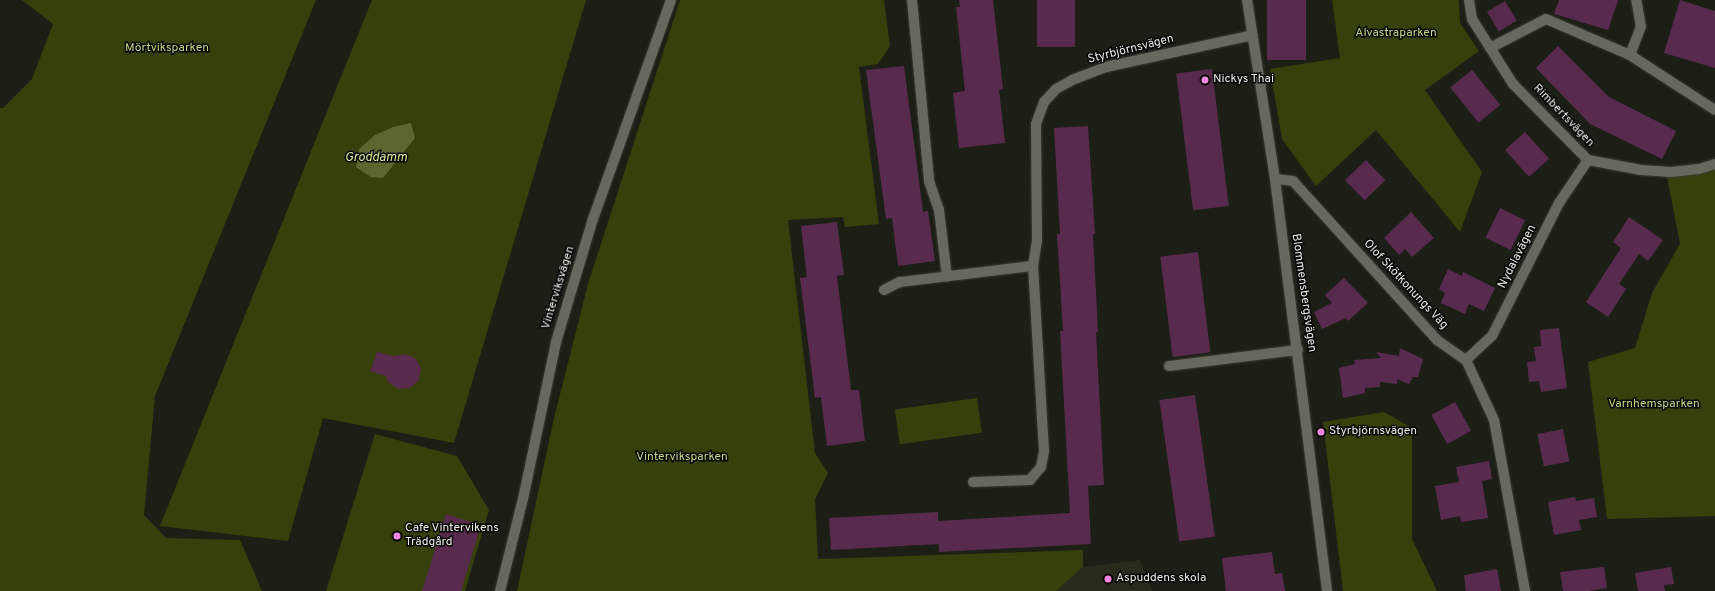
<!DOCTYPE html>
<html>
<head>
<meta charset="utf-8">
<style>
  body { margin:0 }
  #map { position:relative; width:1715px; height:591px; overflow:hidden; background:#1c1f16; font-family:Overpass,sans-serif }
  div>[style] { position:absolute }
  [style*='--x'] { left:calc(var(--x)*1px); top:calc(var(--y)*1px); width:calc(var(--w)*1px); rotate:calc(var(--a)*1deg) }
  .built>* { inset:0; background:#282b1d }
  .green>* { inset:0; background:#36400a; transform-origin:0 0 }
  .water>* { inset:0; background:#5a672f }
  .building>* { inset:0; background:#582b4e; transform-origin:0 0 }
  .roads { filter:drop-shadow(0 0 1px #383a34) drop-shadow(0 0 1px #383a34) }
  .minor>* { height:10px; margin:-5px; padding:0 5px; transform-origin:5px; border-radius:5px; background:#66695e }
  .dots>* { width:11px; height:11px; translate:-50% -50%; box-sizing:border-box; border:2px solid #070805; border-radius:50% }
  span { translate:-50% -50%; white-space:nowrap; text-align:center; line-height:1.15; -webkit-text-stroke:3px #070805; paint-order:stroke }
  .park-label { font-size:12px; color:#c2d681 }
  .street-label { font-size:12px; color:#e8eae4 }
  .poi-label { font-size:12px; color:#e8eae4 }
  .left { translate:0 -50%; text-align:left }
  .water-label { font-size:13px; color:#d8ed98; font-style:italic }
</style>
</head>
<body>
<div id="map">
  <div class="built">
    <i style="clip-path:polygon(1140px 560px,1152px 591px,1056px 591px,1083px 567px)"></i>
  </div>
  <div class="green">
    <i style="clip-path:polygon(22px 0,316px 0,155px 396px,144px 515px,166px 538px,240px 540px,262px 591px,0 591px,0 108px,3px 108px,32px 79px,53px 24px)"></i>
    <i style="clip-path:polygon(372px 0,586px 0,454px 443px,323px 418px,288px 541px,160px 526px)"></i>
    <i style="clip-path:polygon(680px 0,884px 0,890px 46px,878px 64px,859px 67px,879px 224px,845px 227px,843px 217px,788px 220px,815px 453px,828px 473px,815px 499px,818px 559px,1083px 550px,1083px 567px,1056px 591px,517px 591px,554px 418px,588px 284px)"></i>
    <i style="clip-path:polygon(1332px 0,1459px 0,1460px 23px,1479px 51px,1425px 90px,1482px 172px,1460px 232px,1376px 130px,1316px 186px,1282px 139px,1270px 69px,1340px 58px)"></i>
    <i style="clip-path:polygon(1715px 164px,1715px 516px,1607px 519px,1588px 362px,1635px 348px,1652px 293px,1680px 244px,1666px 172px)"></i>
    <i style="left:977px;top:398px;width:35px;height:83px;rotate:82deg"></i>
    <i style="clip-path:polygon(1384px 412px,1412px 428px,1412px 539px,1437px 591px,1343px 591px,1323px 422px)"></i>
    <i style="clip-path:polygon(375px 434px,457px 456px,489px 510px,465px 591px,326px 591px)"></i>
  </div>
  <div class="water">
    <i style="clip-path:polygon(411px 123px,415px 138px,383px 178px,371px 177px,356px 167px,359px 149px,375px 135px,393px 127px)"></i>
  </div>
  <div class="building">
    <i style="clip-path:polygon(959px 0,993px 0,1003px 89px,999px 90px,1005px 143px,959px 148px,953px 93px,965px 91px,956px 7px,960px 7px)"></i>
    <i style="left:1037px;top:0;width:38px;height:47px"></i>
    <i style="left:1267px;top:0;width:39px;height:60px"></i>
    <i style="clip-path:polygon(1559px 0,1618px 0,1608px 30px,1554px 14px)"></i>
    <i style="clip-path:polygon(1680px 0,1715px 11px,1715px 68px,1664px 53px)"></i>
    <i style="left:1505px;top:1px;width:23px;height:21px;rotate:59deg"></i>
    <i style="clip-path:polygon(1558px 46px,1609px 97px,1676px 131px,1662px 159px,1590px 124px,1536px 68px)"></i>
    <i style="clip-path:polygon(904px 66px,923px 212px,928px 211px,935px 261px,898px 266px,892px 218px,886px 219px,866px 70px)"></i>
    <i style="left:1212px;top:69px;width:138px;height:36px;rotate:83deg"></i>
    <i style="left:1472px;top:70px;width:45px;height:28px;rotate:51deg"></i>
    <i style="clip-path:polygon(1088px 126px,1095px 234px,1093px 234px,1098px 332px,1096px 332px,1104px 485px,1088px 486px,1091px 544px,939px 552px,939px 544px,831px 550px,829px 518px,938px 512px,938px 521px,1070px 513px,1060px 331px,1063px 331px,1057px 234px,1060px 234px,1054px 128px)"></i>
    <i style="left:1525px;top:132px;width:36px;height:27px;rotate:48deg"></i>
    <i style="left:1366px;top:160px;width:28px;height:29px;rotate:46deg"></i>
    <i style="left:1500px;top:208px;width:28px;height:33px;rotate:26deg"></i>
    <i style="clip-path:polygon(1411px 212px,1434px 238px,1412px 257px,1405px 249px,1399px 255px,1384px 238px)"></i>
    <i style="clip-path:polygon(1629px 217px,1663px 240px,1648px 261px,1639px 254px,1619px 284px,1626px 289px,1608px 317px,1586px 302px,1621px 248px,1613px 242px)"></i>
    <i style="clip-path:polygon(837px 222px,844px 275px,837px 276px,851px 390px,859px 390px,865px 441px,827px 446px,821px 397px,815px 398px,800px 278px,807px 277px,801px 226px)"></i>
    <i style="left:1198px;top:252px;width:101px;height:38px;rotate:83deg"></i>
    <i style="clip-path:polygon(1448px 269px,1462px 276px,1463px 272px,1495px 288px,1484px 311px,1469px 304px,1465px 314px,1441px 303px,1445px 293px,1439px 289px)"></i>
    <i style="clip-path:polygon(1344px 278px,1368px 303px,1348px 321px,1346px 318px,1322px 329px,1314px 312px,1332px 303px,1325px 295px)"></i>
    <i style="clip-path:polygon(1559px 328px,1567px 388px,1541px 392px,1539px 381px,1529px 382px,1527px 362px,1536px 361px,1534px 347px,1541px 346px,1540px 330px)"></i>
    <i style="clip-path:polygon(1400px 348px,1423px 359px,1418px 377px,1413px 377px,1409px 384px,1397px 379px,1397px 384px,1380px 382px,1380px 387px,1365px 388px,1365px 393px,1343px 398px,1339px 368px,1355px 364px,1354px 360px,1381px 358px,1376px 352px,1399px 356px)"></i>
    <i style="clip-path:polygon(377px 352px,394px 356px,405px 354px,415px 358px,421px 368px,419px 380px,410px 388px,398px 389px,388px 382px,386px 376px,370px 371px)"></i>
    <i style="left:1195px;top:395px;width:143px;height:36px;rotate:82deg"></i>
    <i style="left:1455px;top:402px;width:33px;height:27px;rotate:61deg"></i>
    <i style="left:1563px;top:429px;width:33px;height:26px;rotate:79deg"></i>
    <i style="clip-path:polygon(1489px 461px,1492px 479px,1482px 481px,1488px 518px,1461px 522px,1460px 516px,1441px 520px,1435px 486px,1459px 482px,1456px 467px)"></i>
    <i style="clip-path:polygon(1575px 497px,1576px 501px,1594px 498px,1597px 517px,1579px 520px,1581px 530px,1554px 535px,1548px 502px)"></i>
    <i style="clip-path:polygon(446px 514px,481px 525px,461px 591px,422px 591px)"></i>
    <i style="clip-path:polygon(1272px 552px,1275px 574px,1282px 573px,1285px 591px,1226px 591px,1222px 558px)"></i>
    <i style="clip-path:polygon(1604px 567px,1607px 588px,1589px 591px,1563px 591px,1560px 572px)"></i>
    <i style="clip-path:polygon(1671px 567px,1674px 584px,1664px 585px,1665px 591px,1638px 591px,1635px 573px)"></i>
    <i style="clip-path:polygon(1497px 569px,1501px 591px,1466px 591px,1464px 575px)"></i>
  </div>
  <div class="roads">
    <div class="minor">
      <i style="--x:912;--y:0;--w:182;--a:84.6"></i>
      <i style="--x:929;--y:181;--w:31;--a:71"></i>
      <i style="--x:939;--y:210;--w:67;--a:83.2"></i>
      <i style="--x:1247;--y:0;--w:181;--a:81.1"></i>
      <i style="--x:1275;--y:179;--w:415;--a:82.8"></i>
      <i style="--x:1469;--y:0;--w:19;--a:81"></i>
      <i style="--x:1472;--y:19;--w:77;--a:57.8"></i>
      <i style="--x:1513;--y:84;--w:107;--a:45.4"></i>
      <i style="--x:1588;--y:160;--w:54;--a:10.7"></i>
      <i style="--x:1641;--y:170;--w:30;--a:4"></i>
      <i style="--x:1671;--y:172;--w:28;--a:-6"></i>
      <i style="--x:1699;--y:169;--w:17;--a:-17"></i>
      <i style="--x:1490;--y:48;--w:63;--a:-27.4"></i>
      <i style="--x:1546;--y:19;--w:91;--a:23.2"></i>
      <i style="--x:1630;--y:55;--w:101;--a:32.9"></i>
      <i style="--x:1630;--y:55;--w:30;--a:-69"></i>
      <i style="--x:1641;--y:27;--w:27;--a:-100"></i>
      <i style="--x:1275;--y:179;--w:18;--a:6"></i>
      <i style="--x:1293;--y:181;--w:215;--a:47.8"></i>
      <i style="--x:1437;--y:340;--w:35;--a:35"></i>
      <i style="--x:1466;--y:360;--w:66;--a:65"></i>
      <i style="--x:1494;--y:420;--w:174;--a:79.7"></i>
      <i style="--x:884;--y:290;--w:18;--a:-27"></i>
      <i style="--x:900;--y:282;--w:134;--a:-6.9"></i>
      <i style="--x:1466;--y:360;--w:35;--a:-43"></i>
      <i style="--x:1492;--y:336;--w:149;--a:-63.3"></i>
      <i style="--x:1559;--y:203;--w:52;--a:-56"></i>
      <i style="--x:1169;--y:366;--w:130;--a:-7.1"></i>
      <i style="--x:973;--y:482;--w:57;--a:-2"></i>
      <i style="--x:1030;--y:480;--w:17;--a:-50"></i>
      <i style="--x:1041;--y:467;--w:16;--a:-79"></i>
      <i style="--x:1044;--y:451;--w:185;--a:-93.4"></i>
      <i style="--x:1033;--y:266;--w:25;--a:-81"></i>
      <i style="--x:1037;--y:241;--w:117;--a:-90.5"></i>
      <i style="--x:1036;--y:124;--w:23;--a:-70"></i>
      <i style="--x:1044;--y:102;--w:18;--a:-47"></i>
      <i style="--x:1056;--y:89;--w:18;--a:-29"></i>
      <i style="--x:1072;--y:80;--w:36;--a:-21"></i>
      <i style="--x:1106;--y:67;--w:150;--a:-12.3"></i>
      <i style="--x:500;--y:591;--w:95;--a:-76"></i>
      <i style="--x:523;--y:499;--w:160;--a:-78.1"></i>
      <i style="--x:556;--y:342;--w:128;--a:-73.3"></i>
      <i style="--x:593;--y:219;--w:232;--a:-70.4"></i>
    </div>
  </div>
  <div class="dots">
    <i style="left:1205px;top:80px;background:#fc86e3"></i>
    <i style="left:1321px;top:432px;background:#fc86e3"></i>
    <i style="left:397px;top:536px;background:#fc86e3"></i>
    <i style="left:1108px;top:579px;background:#fc86e3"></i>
  </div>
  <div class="park-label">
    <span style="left:1396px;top:34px">Alvastraparken</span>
    <span style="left:167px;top:49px">Mörtviksparken</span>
    <span style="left:1654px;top:405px">Varnhemsparken</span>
    <span style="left:682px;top:458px">Vinterviksparken</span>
  </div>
  <div class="street-label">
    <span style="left:1131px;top:50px;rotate:-14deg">Styrbjörnsvägen</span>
    <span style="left:1563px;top:116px;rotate:46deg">Rimbertsvägen</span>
    <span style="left:1518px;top:257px;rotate:-63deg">Nydalavägen</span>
    <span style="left:1405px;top:285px;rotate:47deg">Olof Skötkonungs Väg</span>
    <span style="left:559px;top:288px;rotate:-73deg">Vinterviksvägen</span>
    <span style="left:1303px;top:293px;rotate:82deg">Blommensbergsvägen</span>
  </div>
  <div class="poi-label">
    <span class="left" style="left:1213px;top:80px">Nickys Thai</span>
    <span class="left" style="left:1329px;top:432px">Styrbjörnsvägen</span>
    <span class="left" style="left:405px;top:536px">Cafe Vintervikens<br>Trädgård</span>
    <span class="left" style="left:1116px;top:579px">Aspuddens skola</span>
  </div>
  <div class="water-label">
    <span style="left:376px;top:158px">Groddamm</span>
  </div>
</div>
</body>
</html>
